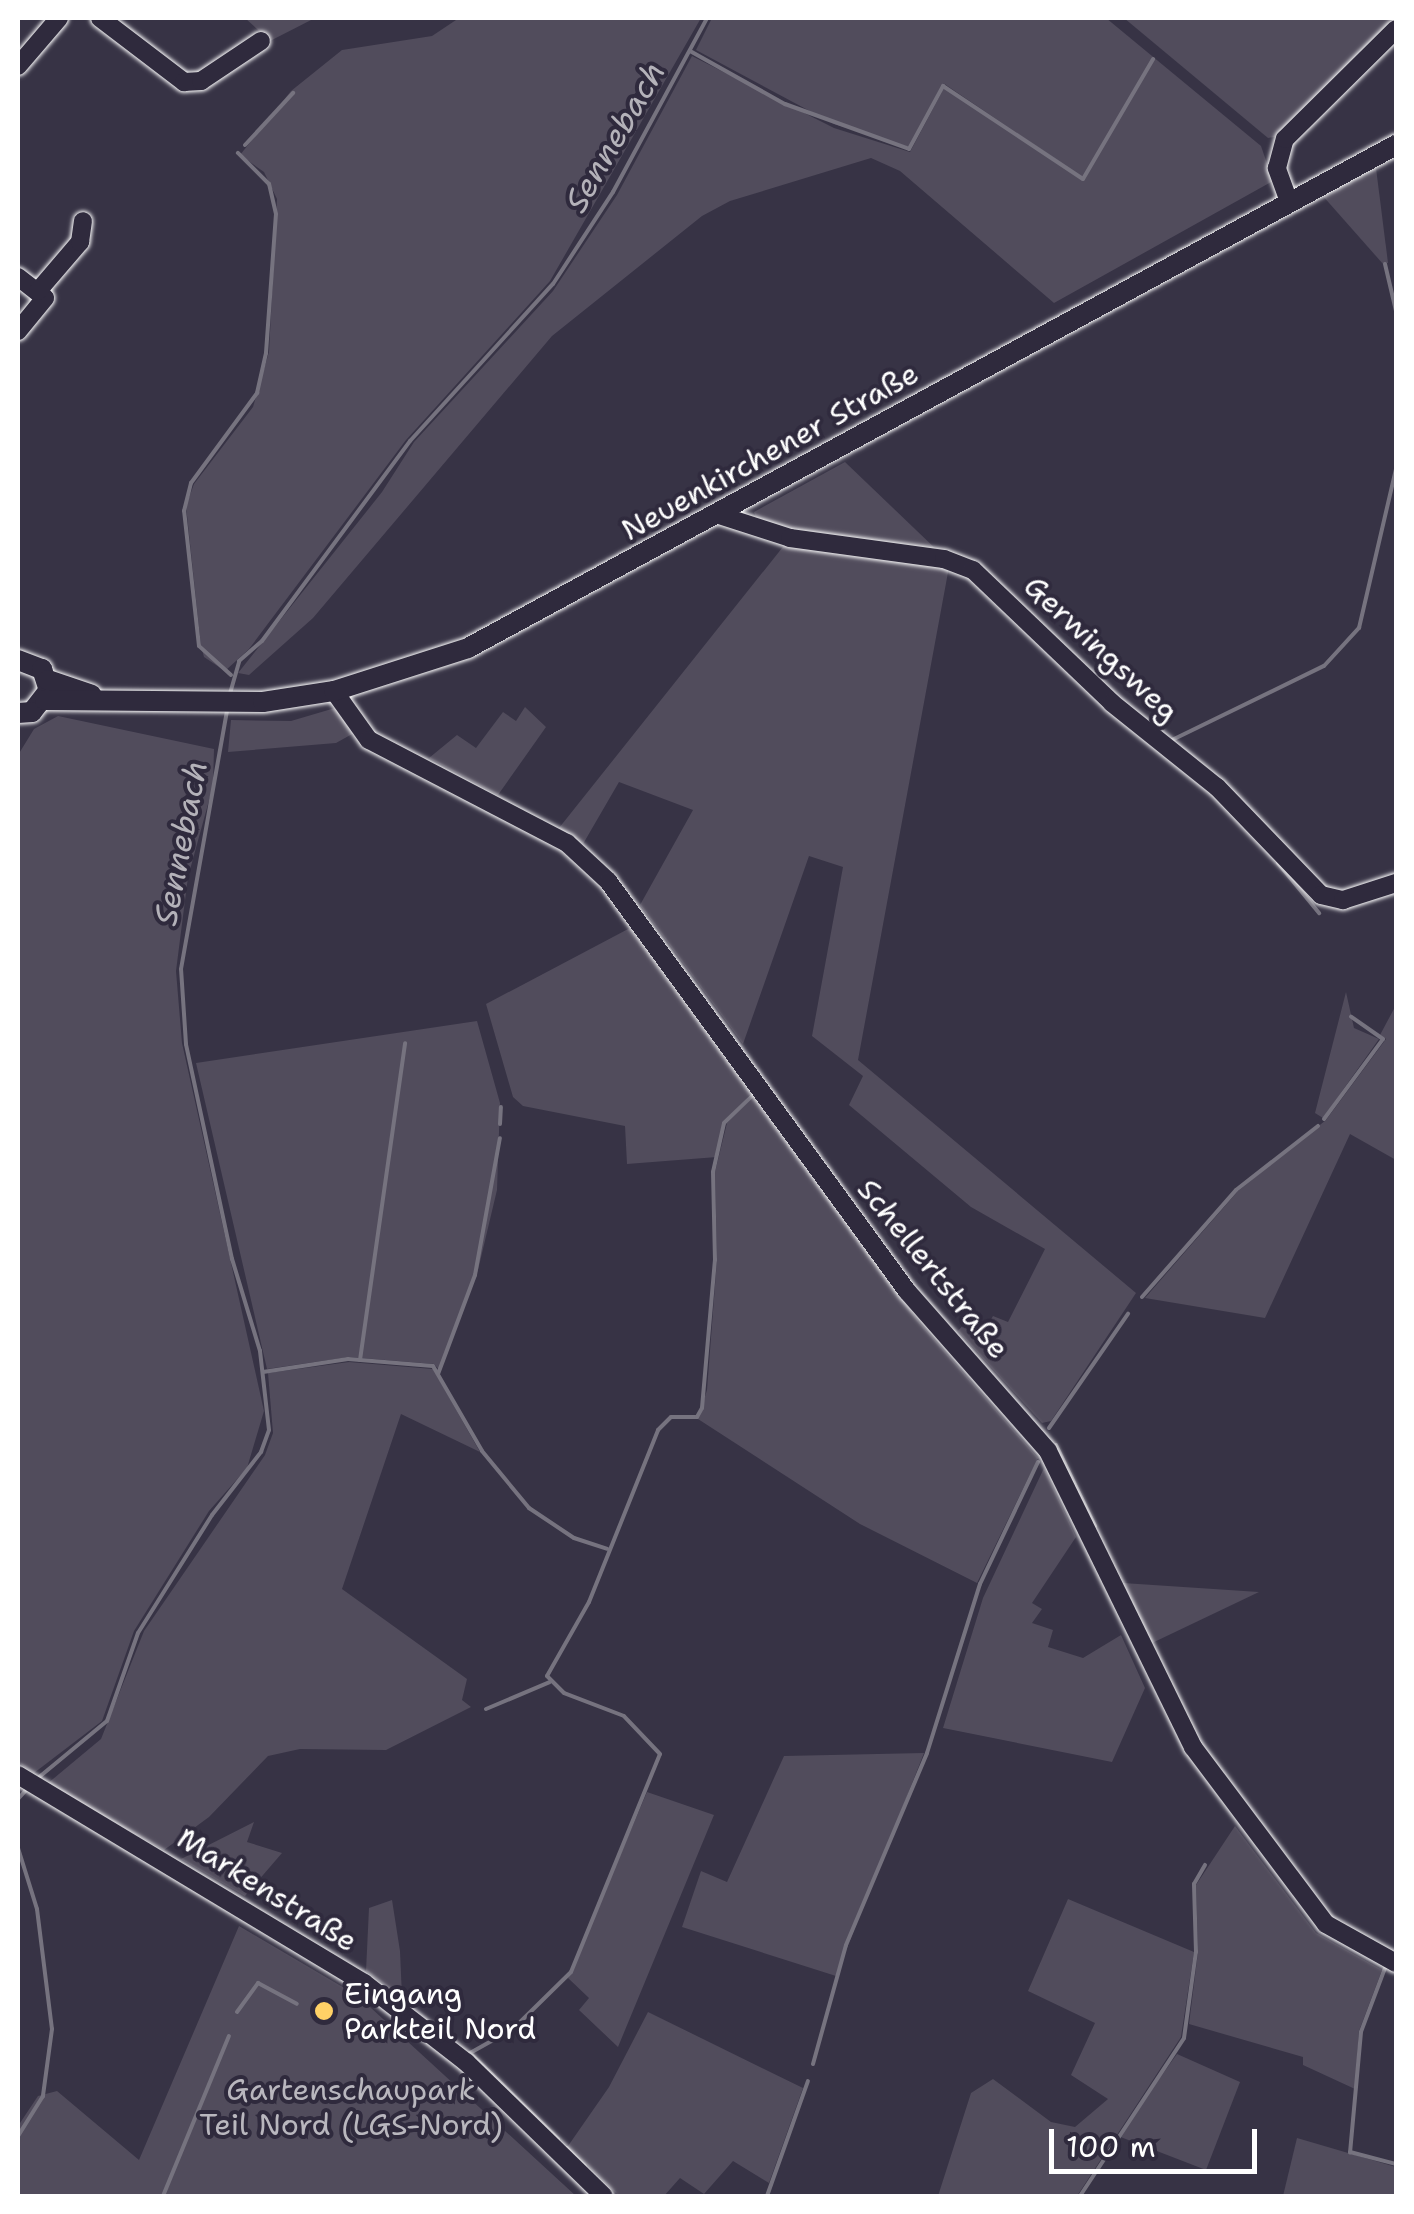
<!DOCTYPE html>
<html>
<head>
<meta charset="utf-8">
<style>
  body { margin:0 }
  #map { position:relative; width:1414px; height:2214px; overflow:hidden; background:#373345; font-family:"Shantell Sans",sans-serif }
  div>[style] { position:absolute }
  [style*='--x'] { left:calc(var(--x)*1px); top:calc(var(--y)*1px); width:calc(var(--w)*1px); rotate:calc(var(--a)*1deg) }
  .green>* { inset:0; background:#514c5c }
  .stream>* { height:4px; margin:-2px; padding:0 2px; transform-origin:2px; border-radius:2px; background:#76737f }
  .roads { filter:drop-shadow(0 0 2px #fff) drop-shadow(0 0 2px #fff) }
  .minor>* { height:18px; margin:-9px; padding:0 9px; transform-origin:9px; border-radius:9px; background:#2f2a3d }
  .tertiary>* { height:20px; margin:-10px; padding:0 10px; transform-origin:10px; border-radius:10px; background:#2f2a3d }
  .dots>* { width:28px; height:28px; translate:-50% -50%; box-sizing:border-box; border:5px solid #2f2a3d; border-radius:50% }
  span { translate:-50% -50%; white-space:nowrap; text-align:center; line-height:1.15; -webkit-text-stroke:8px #2f2a3d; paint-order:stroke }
  .street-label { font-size:30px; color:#fff }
  .poi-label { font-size:30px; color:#fff }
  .left { translate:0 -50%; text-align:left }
  .park-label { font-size:30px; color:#b9b7be }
  .water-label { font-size:32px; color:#b4b2b9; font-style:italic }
  .frame { position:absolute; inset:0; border:20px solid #fff; pointer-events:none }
  .scale { position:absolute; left:1049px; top:2129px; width:208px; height:45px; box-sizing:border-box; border:5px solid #fff; border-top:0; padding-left:12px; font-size:30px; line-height:35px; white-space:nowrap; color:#fff; -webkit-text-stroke:8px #2f2a3d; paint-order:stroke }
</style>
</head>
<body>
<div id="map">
  <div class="green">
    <i style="clip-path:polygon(245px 18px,315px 18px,270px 41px)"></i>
    <i style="clip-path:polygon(459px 18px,701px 18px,550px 281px,406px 440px,249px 649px,225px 671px,204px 657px,201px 646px,186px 506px,194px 484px,253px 407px,269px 352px,277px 199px,264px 172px,240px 155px,291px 91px,342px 50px,432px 36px)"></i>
    <i style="clip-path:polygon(712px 18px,1106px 18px,1261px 146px,1273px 181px,1054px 303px,900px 171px,871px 158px,730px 201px,702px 216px,552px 336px,313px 618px,249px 675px,238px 673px,382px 492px,414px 442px,553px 291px,617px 195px,692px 56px,834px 128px,910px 152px,944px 88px,1085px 179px,943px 83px,909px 147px,834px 124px,696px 50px)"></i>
    <i style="clip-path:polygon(1124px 18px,1396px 18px,1396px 21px,1280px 136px,1268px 138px)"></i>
    <i style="clip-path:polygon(1376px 168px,1388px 263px,1383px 264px,1322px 195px)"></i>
    <i style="clip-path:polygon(845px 462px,939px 552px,788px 531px,757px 520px,754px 512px)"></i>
    <i style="clip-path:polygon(786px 543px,949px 567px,858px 1060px,1136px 1293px,1051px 1421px,1042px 1423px,958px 1331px,970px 1317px,984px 1331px,993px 1316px,1008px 1322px,1045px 1249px,971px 1207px,849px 1105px,863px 1076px,812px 1036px,843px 867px,809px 856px,743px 1044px,640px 905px,693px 810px,619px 782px,583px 844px,559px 828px)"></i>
    <i style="clip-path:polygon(525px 707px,546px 727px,498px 795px,429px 758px,457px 735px,476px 748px,503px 712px,516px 721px)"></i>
    <i style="clip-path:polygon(335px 708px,354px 733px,336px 743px,228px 752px,231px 720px,291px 721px)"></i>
    <i style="clip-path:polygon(58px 716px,214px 749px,213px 786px,188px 877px,176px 971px,182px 1043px,264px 1411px,247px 1468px,209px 1511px,134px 1631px,102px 1721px,34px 1773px,18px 1762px,18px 755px,34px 729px)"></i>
    <i style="clip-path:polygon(630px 928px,751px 1094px,723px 1122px,717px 1157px,627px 1164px,625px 1126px,523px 1106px,513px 1097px,486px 1004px)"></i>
    <i style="clip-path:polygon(1346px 992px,1354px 1028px,1379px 1039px,1323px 1118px,1315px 1113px)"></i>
    <i style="clip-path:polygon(1396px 1005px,1396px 1160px,1350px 1134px,1265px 1318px,1145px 1298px,1238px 1191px,1326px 1120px,1386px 1039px,1380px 1035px)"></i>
    <i style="clip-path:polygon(477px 1021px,500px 1103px,497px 1190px,478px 1270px,440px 1371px,434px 1364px,349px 1357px,267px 1369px,196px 1063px)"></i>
    <i style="clip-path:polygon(753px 1097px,919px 1322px,1038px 1458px,977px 1583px,860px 1524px,698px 1419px,707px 1390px,717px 1259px,715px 1172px,727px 1123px)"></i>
    <i style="clip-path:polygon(349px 1362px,433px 1369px,480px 1452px,401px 1414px,342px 1589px,467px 1679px,462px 1700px,471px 1707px,386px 1750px,300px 1749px,268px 1756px,209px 1817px,164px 1850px,47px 1784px,101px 1739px,144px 1631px,265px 1455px,273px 1433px,268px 1373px)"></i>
    <i style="clip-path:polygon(1044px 1468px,1076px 1537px,1032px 1603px,1042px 1609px,1032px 1623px,1053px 1630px,1048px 1647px,1083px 1658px,1121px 1635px,1145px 1688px,1112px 1762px,943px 1728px,983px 1598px)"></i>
    <i style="clip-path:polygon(1123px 1583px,1259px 1592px,1150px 1644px)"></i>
    <i style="clip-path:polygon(924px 1753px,836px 1976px,682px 1927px,701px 1871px,727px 1882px,784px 1756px)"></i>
    <i style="clip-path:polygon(647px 1792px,714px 1815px,618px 2047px,579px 2010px,589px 1998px,568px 1978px)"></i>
    <i style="clip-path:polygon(254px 1822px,247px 1842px,282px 1853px,245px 1896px,181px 1859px)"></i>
    <i style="clip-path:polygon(1235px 1826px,1316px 1933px,1382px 1970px,1359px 2031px,1355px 2089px,1303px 2065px,1303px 2057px,1189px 2024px,1198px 1952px,1196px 1885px)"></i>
    <i style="clip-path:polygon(1068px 1899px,1194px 1952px,1181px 2037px,1077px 2196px,938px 2196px,971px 2093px,993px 2079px,1051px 2122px,1075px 2127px,1108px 2099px,1071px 2075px,1095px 2023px,1028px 1991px)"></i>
    <i style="clip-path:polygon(392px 1900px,400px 1951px,402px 1997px,366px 1971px,369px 1908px)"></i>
    <i style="clip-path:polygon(239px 1926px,358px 1996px,576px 2196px,18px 2196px,18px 2126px,38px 2096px,57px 2091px,139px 2160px)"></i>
    <i style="clip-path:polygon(648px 2012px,803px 2088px,769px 2183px,733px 2161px,704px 2194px,680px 2178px,664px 2196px,619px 2196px,568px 2146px,609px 2087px)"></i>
    <i style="clip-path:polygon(1177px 2054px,1240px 2082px,1206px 2170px,1118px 2136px)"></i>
    <i style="clip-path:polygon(1297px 2138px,1396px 2167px,1396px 2196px,1283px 2196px)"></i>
  </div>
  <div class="stream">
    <i style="--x:690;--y:51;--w:109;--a:29.2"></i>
    <i style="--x:785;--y:104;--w:132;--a:19.9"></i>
    <i style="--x:909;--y:149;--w:72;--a:-61.6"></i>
    <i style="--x:943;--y:86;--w:168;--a:33.6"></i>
    <i style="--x:1083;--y:179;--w:139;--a:-59.7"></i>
    <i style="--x:245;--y:145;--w:71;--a:-47.3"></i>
    <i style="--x:1385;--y:264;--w:48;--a:76.8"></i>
    <i style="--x:231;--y:675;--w:43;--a:-137.8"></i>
    <i style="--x:199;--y:646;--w:136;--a:-96.3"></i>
    <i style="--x:184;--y:511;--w:29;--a:-76"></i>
    <i style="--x:191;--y:483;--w:112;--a:-53.7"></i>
    <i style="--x:257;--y:393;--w:41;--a:-77.3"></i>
    <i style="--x:266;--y:353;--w:139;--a:-85.9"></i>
    <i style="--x:276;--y:214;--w:31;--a:-103"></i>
    <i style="--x:269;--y:184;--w:44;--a:-135"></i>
    <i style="--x:229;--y:697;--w:37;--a:-74"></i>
    <i style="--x:239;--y:661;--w:30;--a:-41"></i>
    <i style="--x:262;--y:641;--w:249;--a:-53.5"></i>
    <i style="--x:410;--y:441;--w:212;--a:-47.7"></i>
    <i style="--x:553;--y:284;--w:110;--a:-56.9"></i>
    <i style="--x:613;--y:192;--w:198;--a:-61.6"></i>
    <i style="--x:1172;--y:740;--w:169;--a:-26"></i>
    <i style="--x:1324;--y:666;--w:52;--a:-47.4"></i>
    <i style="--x:1359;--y:628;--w:163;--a:-76.9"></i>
    <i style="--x:1278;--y:863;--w:65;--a:50.6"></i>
    <i style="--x:1324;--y:1119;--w:99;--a:-53.6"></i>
    <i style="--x:1383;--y:1039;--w:39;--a:-145"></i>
    <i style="--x:500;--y:1124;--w:17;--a:-87"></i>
    <i style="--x:1142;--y:1297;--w:142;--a:-48.7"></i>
    <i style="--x:1236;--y:1190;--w:104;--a:-38"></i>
    <i style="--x:360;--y:1360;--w:320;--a:-81.9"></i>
    <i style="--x:263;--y:1372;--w:86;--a:-8.7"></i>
    <i style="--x:348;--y:1359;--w:85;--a:4.7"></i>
    <i style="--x:433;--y:1366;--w:98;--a:60"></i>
    <i style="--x:482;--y:1451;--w:74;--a:50.5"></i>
    <i style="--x:529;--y:1508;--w:54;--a:33.7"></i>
    <i style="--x:574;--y:1538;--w:35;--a:18"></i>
    <i style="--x:438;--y:1374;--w:106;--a:-69.5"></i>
    <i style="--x:475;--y:1275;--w:139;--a:-79.7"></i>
    <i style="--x:1049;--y:1428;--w:139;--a:-55.3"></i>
    <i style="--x:1056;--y:1445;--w:90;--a:64.3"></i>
    <i style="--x:486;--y:1709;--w:69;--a:-22.9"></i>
    <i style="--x:38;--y:1778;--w:89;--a:-39.6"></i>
    <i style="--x:107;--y:1721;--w:93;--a:-70.6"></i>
    <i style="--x:138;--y:1633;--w:139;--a:-57.9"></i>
    <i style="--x:212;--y:1515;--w:80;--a:-52.1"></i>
    <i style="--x:261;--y:1452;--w:23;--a:-70"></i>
    <i style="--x:269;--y:1430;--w:80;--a:-96.5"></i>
    <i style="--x:260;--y:1351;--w:96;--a:-106.9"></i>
    <i style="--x:232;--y:1259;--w:220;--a:-102.1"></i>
    <i style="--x:186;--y:1044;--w:75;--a:-93.8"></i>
    <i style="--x:181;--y:969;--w:262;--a:-79.9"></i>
    <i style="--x:18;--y:1799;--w:15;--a:-48"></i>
    <i style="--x:18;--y:1848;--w:64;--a:72.7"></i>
    <i style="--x:37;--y:1909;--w:121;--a:82.9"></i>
    <i style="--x:52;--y:2029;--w:68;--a:97.7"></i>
    <i style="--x:43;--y:2096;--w:47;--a:122"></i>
    <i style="--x:1385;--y:1968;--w:68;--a:110.6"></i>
    <i style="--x:1361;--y:2032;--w:121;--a:95.2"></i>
    <i style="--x:1350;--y:2152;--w:48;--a:14.6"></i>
    <i style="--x:237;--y:2012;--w:36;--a:-54"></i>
    <i style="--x:258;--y:1983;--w:44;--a:28.3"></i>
    <i style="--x:813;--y:2064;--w:123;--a:-74.5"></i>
    <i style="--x:846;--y:1945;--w:208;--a:-67.1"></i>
    <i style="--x:927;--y:1753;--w:177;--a:-72.6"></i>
    <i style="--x:980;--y:1584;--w:135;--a:-64.6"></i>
    <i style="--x:558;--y:2139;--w:123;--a:-135.7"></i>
    <i style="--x:470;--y:2053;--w:49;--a:-29.2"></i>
    <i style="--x:513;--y:2029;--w:81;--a:-44.5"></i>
    <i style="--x:571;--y:1972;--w:235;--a:-67.8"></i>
    <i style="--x:660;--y:1754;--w:52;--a:-133.5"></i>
    <i style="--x:624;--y:1716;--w:64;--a:-159"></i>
    <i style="--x:564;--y:1693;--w:24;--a:-135"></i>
    <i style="--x:547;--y:1676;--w:85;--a:-60.4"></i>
    <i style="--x:589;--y:1602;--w:185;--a:-68.1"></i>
    <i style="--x:658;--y:1430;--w:18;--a:-45"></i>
    <i style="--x:671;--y:1417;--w:26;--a:0"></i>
    <i style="--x:697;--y:1417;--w:10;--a:-61"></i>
    <i style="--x:702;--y:1408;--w:149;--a:-85"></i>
    <i style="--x:715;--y:1260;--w:88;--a:-91.3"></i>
    <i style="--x:713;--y:1172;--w:50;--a:-77.3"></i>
    <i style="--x:724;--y:1123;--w:39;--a:-44"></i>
    <i style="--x:567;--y:2148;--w:25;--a:45"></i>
    <i style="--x:163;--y:2196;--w:173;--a:-67.6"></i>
    <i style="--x:767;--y:2196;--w:122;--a:-70.4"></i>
    <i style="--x:1080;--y:2196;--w:189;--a:-56.6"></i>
    <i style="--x:1184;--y:2038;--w:87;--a:-82.1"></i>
    <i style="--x:1196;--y:1952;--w:68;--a:-91.7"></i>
    <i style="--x:1194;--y:1884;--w:22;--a:-60"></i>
  </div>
  <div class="roads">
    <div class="minor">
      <i style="--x:100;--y:18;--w:106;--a:37.3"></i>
      <i style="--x:184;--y:82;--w:17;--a:-3"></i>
      <i style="--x:201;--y:81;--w:72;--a:-33.7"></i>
      <i style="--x:18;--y:66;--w:63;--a:-49.5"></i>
      <i style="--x:1288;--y:199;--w:33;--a:-110"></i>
      <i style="--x:1277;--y:168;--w:30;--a:-75"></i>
      <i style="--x:1285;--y:139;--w:156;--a:-44.7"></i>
      <i style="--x:18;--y:277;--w:34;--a:38"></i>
      <i style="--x:45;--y:298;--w:43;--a:129.3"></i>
      <i style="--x:38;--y:291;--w:65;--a:-49.4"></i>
      <i style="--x:80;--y:242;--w:21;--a:-82"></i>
      <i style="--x:719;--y:515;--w:75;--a:17.9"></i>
      <i style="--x:790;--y:538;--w:155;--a:7.8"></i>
      <i style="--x:944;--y:559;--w:31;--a:21"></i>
      <i style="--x:973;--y:570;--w:192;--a:43.7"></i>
      <i style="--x:1112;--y:703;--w:134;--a:38.7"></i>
      <i style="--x:1217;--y:787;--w:150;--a:46.1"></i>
      <i style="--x:1321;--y:895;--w:23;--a:13"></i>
      <i style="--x:1343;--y:900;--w:56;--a:-17.8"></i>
      <i style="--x:334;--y:691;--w:60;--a:54.5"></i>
      <i style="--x:369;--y:740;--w:223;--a:27.5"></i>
      <i style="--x:567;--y:843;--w:56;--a:42.8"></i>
      <i style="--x:608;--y:881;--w:507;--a:53.9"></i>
      <i style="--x:907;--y:1291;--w:213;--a:48.6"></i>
      <i style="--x:1048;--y:1451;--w:330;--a:63.9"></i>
      <i style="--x:1193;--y:1747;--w:221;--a:53.1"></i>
      <i style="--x:1326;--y:1924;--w:80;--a:29.1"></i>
      <i style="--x:18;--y:1775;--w:404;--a:31"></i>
      <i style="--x:364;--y:1983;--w:129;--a:37.8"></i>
      <i style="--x:466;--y:2062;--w:192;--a:44.2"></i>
    </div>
    <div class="tertiary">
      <i style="--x:18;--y:660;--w:26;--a:21"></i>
      <i style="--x:42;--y:669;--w:22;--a:72"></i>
      <i style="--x:49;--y:690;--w:28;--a:128"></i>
      <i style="--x:32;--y:712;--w:14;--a:176"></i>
      <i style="--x:48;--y:680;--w:46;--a:18.8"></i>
      <i style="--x:45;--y:700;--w:218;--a:0.5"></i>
      <i style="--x:263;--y:702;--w:72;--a:-8.8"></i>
      <i style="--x:334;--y:691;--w:141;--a:-17.8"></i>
      <i style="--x:468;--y:648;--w:1056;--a:-28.46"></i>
    </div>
  </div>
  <div class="dots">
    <i style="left:324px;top:2011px;background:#ffd166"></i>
  </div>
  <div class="street-label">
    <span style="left:770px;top:452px;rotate:-29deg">Neuenkirchener Straße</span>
    <span style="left:1101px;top:649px;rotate:43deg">Gerwingsweg</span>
    <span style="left:933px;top:1269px;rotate:51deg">Schellertstraße</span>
    <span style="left:267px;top:1890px;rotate:32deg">Markenstraße</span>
  </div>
  <div class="poi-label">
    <span class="left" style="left:344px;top:2011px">Eingang<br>Parkteil Nord</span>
  </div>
  <div class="park-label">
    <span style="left:351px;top:2107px">Gartenschaupark<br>Teil Nord (LGS-Nord)</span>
  </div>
  <div class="water-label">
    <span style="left:615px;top:137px;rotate:-60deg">Sennebach</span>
    <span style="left:181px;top:843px;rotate:-79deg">Sennebach</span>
  </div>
  <div class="frame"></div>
  <div class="scale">100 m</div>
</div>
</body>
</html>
